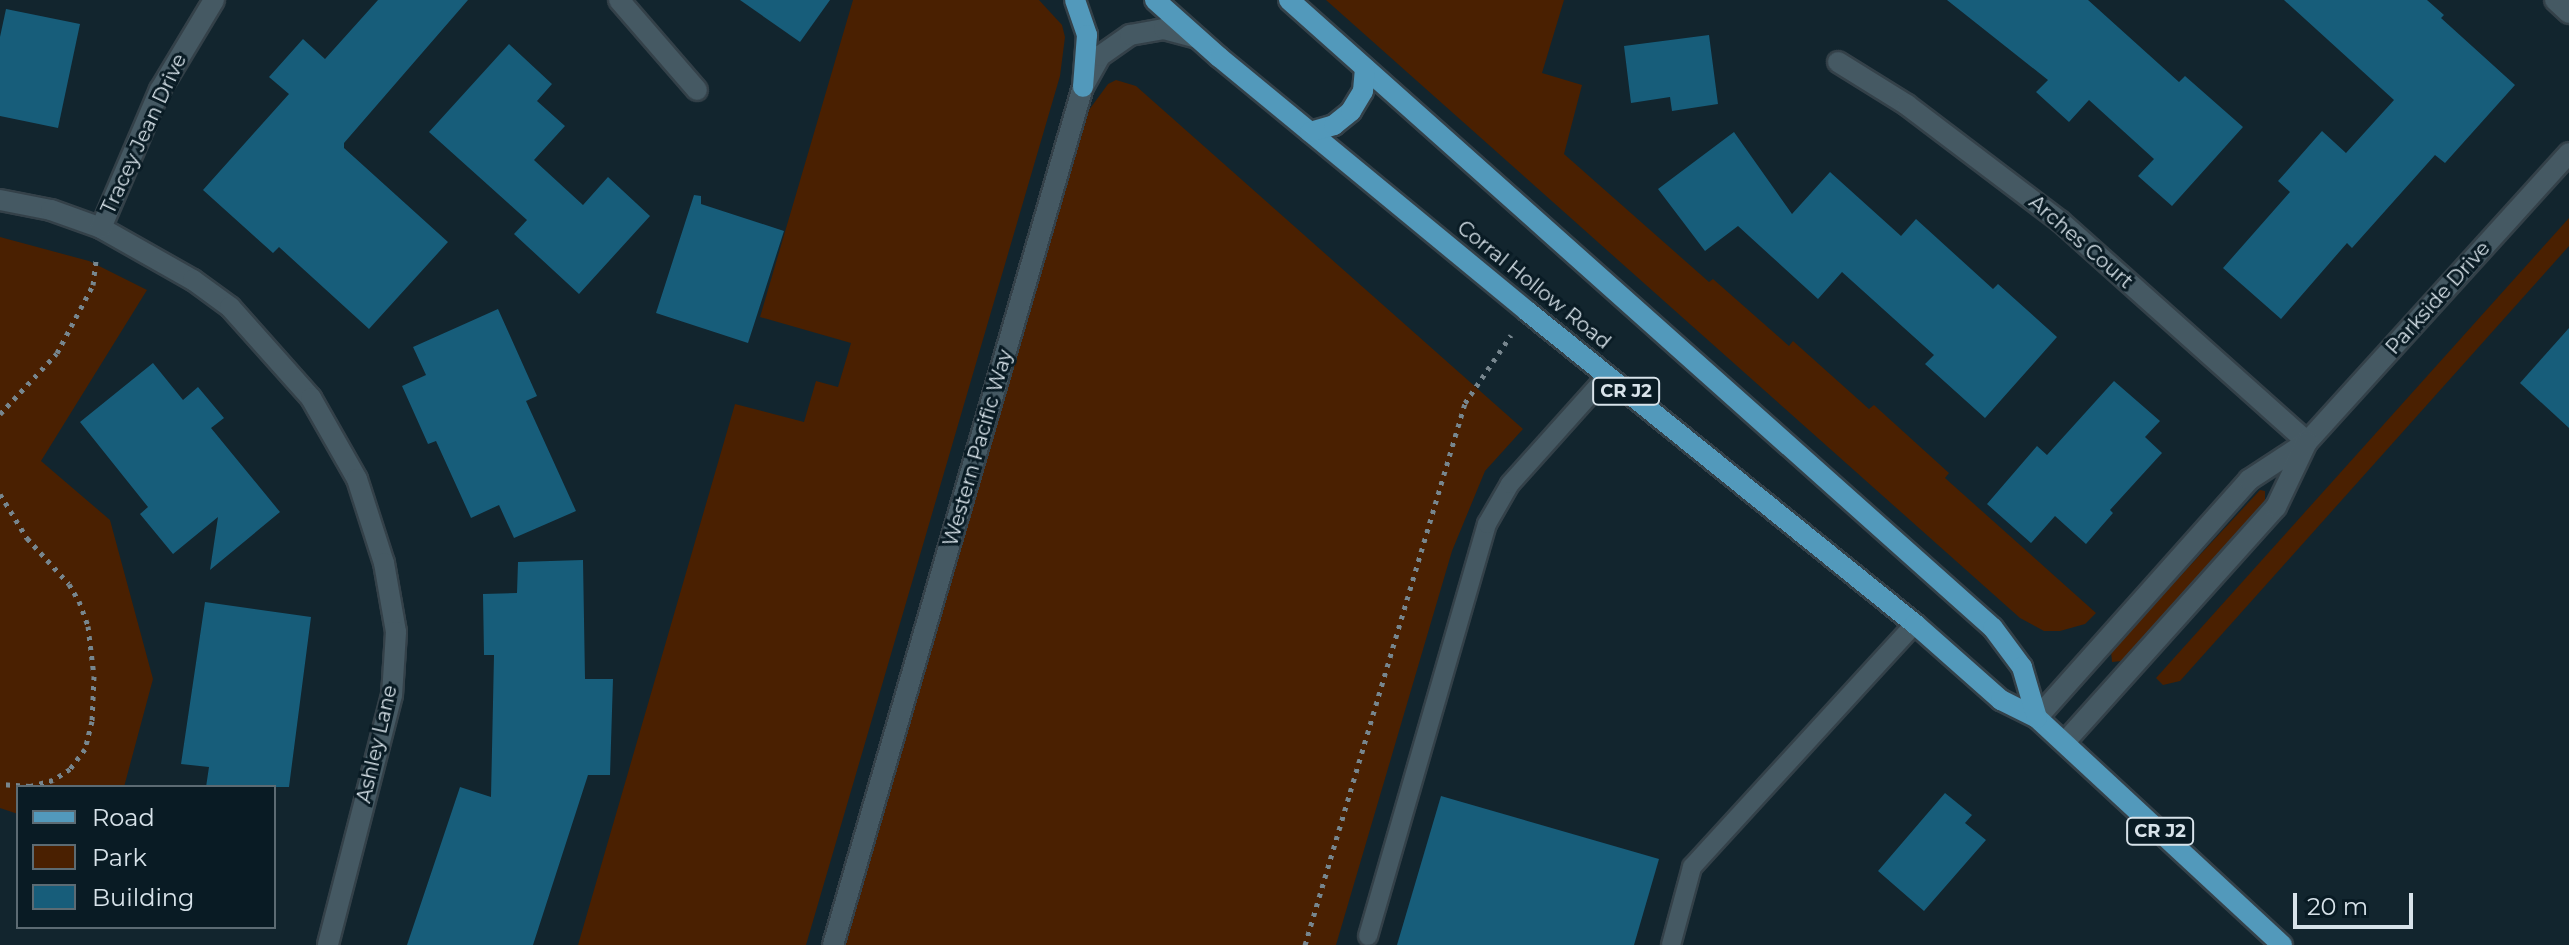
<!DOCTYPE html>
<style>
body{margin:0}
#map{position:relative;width:2569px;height:945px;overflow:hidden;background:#12252e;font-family:Montserrat,sans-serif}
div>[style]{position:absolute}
.green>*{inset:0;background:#4a2001}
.building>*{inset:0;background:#175d7a}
.path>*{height:5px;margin-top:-2.5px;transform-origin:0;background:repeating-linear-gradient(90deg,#77868e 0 4px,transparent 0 10px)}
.roads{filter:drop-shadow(2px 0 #344149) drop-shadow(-2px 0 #344149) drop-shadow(0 2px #344149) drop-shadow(0 -2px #344149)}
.service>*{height:18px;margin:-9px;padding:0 9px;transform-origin:9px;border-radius:9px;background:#455963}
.minor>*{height:20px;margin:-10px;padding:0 10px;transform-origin:10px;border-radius:10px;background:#455963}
.tertiary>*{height:20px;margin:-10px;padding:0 10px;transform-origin:10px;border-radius:10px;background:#455963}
.primary>*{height:20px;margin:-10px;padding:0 10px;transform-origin:10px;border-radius:10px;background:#5299bb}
span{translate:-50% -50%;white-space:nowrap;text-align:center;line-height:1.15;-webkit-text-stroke:6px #091b24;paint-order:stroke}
.shield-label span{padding:2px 6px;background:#091b24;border:2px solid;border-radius:6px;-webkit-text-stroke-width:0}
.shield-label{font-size:18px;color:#d8e3ea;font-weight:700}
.street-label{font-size:20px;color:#d8e3ea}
.legend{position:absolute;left:16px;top:785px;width:260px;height:144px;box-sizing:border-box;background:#091b24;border:2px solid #5c6b73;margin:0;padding:10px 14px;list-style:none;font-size:24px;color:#d8e3ea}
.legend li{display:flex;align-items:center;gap:16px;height:40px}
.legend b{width:40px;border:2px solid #5c6b73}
.scale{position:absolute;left:2293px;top:893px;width:120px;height:36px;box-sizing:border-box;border:4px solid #d8e3ea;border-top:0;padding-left:10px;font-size:24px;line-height:28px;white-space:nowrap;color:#d8e3ea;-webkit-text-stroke:6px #091b24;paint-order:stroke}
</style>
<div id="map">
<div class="green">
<i style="clip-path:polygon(853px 0,1039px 0,1062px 25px,1065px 37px,1060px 76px,806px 945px,578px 945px,735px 404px,804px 422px,816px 381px,838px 387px,851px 343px,760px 317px)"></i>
<i style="clip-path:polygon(1326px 0,1564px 0,1542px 73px,1582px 85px,1564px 154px,1709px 282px,1713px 279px,1789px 346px,1793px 341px,1869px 409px,1874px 405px,1949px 473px,1945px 478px,2096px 613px,2085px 624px,2060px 631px,2044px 631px,2020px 618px)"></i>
<i style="clip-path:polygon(1116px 80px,1136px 86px,1523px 429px,1485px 471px,1452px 551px,1336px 945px,843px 945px,1089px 110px,1108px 84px)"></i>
<i style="clip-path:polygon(2569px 218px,2569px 246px,2180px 681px,2163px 685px,2156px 678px)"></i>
<i style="clip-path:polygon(0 237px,89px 261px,147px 290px,41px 461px,110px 520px,153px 679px,124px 787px,18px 787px,18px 814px,0 808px)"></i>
<i style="clip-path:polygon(2260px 490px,2265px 491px,2265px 501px,2122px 661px,2112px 662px,2111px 651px)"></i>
</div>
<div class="building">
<i style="clip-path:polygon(378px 0,468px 0,344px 143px,344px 148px,448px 242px,369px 329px,279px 247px,273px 253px,203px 190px,289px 94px,269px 77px,303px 39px,325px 59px)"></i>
<i style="clip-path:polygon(740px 0,830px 0,800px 42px)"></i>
<i style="clip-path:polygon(1947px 0,2088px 0,2179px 82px,2185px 76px,2243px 127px,2172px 206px,2138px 176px,2154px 159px,2089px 100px,2069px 122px,2036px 92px,2048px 80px)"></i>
<i style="clip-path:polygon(2284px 0,2427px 0,2444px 15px,2441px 18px,2515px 85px,2445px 163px,2435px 155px,2352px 248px,2347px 243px,2281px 319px,2223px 268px,2290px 192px,2278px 181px,2322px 131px,2346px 153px,2394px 100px)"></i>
<i style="clip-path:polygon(6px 9px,80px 24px,58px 128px,0 116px,0 37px)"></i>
<i style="clip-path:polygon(1709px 35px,1718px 104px,1672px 111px,1670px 97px,1631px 103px,1624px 46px)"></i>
<i style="clip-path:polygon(509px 44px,552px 84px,537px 101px,565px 126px,534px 160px,583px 205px,608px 177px,650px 216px,579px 294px,514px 234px,527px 220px,429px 132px)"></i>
<i style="clip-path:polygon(1734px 132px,1792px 214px,1830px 172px,1901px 236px,1916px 219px,1993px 289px,1998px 284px,2057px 337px,1985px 418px,1925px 364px,1934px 355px,1842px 272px,1818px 299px,1738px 226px,1705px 251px,1658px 189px)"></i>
<i style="clip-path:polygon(694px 195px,701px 196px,701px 204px,784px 231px,748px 343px,656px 313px)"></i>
<i style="clip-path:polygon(498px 309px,537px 396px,526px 401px,576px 511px,514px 538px,499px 505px,471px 518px,436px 441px,428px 444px,402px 386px,426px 375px,413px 347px)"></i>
<i style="clip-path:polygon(2569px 328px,2569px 428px,2520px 383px)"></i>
<i style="clip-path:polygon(153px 363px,183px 400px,198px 387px,224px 418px,211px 428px,280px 512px,210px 570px,218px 517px,173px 554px,140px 514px,148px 507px,80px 422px)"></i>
<i style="clip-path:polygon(2114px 381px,2160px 421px,2145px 437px,2162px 453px,2110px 510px,2113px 513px,2086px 544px,2055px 516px,2031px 543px,1987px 504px,2037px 446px,2047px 455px)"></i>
<i style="clip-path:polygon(583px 560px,585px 679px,613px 679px,610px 775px,588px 775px,533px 945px,407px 945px,460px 787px,491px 797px,494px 655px,484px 655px,483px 594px,517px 593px,518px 562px)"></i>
<i style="clip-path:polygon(205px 602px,311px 617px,289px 787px,206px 787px,209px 767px,181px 764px)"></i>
<i style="clip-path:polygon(1945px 793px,1972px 815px,1965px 823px,1986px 840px,1924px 911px,1878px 871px)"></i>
<i style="clip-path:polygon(1441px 796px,1659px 859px,1634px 945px,1397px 945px)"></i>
</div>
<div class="path">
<i style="left:0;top:414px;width:83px;rotate:-46.9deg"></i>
<i style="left:57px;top:353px;width:77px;rotate:-62.1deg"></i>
<i style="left:93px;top:285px;width:26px;rotate:-83deg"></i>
<i style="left:0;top:494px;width:52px;rotate:58.5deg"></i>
<i style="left:27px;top:538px;width:62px;rotate:47.6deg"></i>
<i style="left:69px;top:584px;width:20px;rotate:60deg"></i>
<i style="left:79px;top:601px;width:27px;rotate:70deg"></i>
<i style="left:88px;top:626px;width:50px;rotate:83.2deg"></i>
<i style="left:94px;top:676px;width:45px;rotate:92.5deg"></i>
<i style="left:92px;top:721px;width:29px;rotate:104deg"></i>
<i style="left:85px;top:749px;width:25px;rotate:127deg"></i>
<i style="left:70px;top:769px;width:20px;rotate:147deg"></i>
<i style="left:53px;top:780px;width:24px;rotate:165deg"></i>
<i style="left:30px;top:786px;width:30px;rotate:-176deg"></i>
<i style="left:1305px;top:945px;width:565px;rotate:-73.55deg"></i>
<i style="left:1465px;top:403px;width:82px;rotate:-55.9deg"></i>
</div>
<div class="roads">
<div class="service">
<i style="left:1368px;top:936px;width:429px;rotate:-73.9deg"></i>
<i style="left:1487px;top:524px;width:46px;rotate:-60.1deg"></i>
<i style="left:1510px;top:484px;width:145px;rotate:-48.1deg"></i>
<i style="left:1671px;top:945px;width:81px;rotate:-74.9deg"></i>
<i style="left:1692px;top:867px;width:330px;rotate:-47.5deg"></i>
</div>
<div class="minor">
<i style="left:619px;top:0;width:119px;rotate:49.1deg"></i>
<i style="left:2555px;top:0;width:19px;rotate:43deg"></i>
<i style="left:1838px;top:62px;width:81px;rotate:31.9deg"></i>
<i style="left:1907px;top:105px;width:192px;rotate:37.2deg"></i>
<i style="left:2060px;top:221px;width:331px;rotate:41.8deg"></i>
<i style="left:0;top:200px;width:52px;rotate:11.1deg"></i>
<i style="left:51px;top:210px;width:53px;rotate:19.8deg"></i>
<i style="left:101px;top:228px;width:106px;rotate:29.5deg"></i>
<i style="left:193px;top:280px;width:46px;rotate:36.1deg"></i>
<i style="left:230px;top:307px;width:122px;rotate:48.3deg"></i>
<i style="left:311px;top:398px;width:93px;rotate:60.4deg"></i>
<i style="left:357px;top:479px;width:88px;rotate:72.2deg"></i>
<i style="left:384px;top:563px;width:70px;rotate:80.1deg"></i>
<i style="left:396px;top:632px;width:63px;rotate:93.6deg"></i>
<i style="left:392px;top:695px;width:258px;rotate:104.4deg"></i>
<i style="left:101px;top:228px;width:150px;rotate:-66.9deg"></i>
<i style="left:160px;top:90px;width:105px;rotate:-59deg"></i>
<i style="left:2037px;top:718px;width:319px;rotate:-48.3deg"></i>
<i style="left:2249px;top:480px;width:69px;rotate:-33.2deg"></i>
<i style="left:2307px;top:442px;width:390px;rotate:-47.8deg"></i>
<i style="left:2065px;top:742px;width:316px;rotate:-48.1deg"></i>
<i style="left:2276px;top:507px;width:72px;rotate:-64.5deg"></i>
</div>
<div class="tertiary">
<i style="left:833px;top:945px;width:894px;rotate:-73.76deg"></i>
<i style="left:1083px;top:87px;width:35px;rotate:-61deg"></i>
<i style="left:1100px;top:56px;width:37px;rotate:-35deg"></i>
<i style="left:1130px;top:35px;width:35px;rotate:-10deg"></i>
<i style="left:1164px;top:29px;width:35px;rotate:15deg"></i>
</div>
<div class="primary">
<i style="left:1075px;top:0;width:37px;rotate:71deg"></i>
<i style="left:1087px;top:35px;width:52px;rotate:94.4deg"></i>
<i style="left:1155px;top:0;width:86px;rotate:41.7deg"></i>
<i style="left:1219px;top:57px;width:399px;rotate:39.5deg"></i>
<i style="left:1527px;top:311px;width:499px;rotate:38.9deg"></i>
<i style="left:1915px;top:624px;width:115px;rotate:41.5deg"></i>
<i style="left:2001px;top:700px;width:40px;rotate:26.6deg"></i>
<i style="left:2037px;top:718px;width:334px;rotate:42.8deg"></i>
<i style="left:1289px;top:0;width:943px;rotate:41.73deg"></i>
<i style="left:1993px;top:628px;width:49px;rotate:53.4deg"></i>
<i style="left:2022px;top:667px;width:53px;rotate:73.6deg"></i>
<i style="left:1310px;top:132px;width:25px;rotate:-16deg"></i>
<i style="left:1334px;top:125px;width:22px;rotate:-39deg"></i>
<i style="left:1351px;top:111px;width:23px;rotate:-59deg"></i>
<i style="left:1363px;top:91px;width:23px;rotate:-85deg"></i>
</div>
</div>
<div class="shield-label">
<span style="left:1626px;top:391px">CR J2</span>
<span style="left:2160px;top:831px">CR J2</span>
</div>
<div class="street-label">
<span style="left:144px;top:134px;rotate:-65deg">Tracey Jean Drive</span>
<span style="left:2081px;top:242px;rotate:41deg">Arches Court</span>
<span style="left:1534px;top:285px;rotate:39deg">Corral Hollow Road</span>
<span style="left:2438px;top:298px;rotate:-48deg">Parkside Drive</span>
<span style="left:978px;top:448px;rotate:-74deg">Western Pacific Way</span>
<span style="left:377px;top:744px;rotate:-77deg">Ashley Lane</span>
</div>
<ul class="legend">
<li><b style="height:10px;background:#5299bb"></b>Road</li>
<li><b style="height:22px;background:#4a2001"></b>Park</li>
<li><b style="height:22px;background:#175d7a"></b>Building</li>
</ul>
<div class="scale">20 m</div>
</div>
